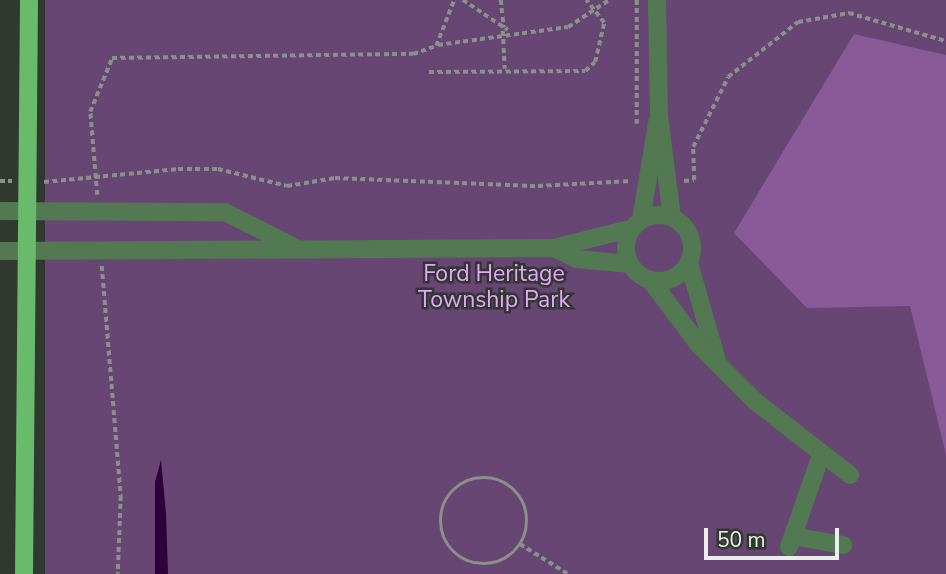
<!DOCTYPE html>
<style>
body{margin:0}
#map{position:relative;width:946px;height:574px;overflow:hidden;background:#303830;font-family:"Nunito Sans",sans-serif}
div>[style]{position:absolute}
.green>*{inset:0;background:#674673;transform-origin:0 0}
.forest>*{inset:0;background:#885a98}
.water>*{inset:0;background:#2e013b}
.path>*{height:3.5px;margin-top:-1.75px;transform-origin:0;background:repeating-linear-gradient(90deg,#8a908a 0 5px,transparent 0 8.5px)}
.path>.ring{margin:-1.75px;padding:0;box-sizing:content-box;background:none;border:3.5px solid #8a908a;border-radius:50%}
.minor>*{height:18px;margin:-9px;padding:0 9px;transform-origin:9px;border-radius:9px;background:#527952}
.minor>.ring{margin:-9px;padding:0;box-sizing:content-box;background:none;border:18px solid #527952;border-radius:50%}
.major>*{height:18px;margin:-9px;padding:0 9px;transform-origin:9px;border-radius:9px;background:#67bb6a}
span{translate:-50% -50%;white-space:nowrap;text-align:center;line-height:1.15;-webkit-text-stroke:5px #303830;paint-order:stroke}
.park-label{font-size:23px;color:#e6a5fc}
.scale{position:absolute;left:704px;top:528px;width:135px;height:32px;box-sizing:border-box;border:4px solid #e9eee9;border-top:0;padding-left:9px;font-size:21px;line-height:24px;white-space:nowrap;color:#e9eee9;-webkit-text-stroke:5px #303830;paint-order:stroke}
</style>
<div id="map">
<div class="green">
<i style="left:45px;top:0;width:901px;height:574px"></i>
</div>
<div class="forest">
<i style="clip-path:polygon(854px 34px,946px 55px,946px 455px,910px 306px,807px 308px,734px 233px)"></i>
</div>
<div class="water">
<i style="clip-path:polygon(161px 460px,166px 513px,168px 574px,155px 574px,155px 482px)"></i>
</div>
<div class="path">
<i style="left:463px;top:0;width:54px;rotate:33.7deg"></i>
<i style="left:501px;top:0;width:28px;rotate:84deg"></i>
<i style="left:637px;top:0;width:124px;rotate:90deg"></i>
<i style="left:503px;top:31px;width:38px;rotate:87deg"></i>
<i style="left:438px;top:45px;width:131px;rotate:-7.9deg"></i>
<i style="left:568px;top:27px;width:49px;rotate:-33.4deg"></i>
<i style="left:429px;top:72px;width:156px;rotate:-0.4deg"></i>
<i style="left:585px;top:71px;width:13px;rotate:-42deg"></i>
<i style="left:595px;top:62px;width:40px;rotate:-77deg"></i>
<i style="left:604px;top:23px;width:29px;rotate:-128deg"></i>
<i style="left:0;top:181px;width:12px"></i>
<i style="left:684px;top:181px;width:10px;rotate:-6deg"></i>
<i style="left:694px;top:180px;width:33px;rotate:-92deg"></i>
<i style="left:693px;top:147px;width:78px;rotate:-63.4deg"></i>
<i style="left:728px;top:77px;width:89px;rotate:-38.2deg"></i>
<i style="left:798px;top:22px;width:52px;rotate:-10deg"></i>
<i style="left:849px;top:13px;width:101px;rotate:16.1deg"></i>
<i style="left:44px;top:182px;width:135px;rotate:-5.5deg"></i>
<i style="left:178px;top:169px;width:40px"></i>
<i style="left:218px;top:169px;width:71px;rotate:13.8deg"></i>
<i style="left:287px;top:186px;width:49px;rotate:-9.5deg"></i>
<i style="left:335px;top:178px;width:203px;rotate:2.3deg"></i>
<i style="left:538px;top:186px;width:93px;rotate:-3.1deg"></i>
<i style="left:97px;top:195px;width:83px;rotate:-94.8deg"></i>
<i style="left:90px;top:112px;width:58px;rotate:-67.8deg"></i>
<i style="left:112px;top:58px;width:301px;rotate:-0.8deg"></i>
<i style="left:413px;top:54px;width:24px;rotate:-19deg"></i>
<i style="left:436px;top:46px;width:49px;rotate:-68.6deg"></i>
<i style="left:102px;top:266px;width:231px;rotate:85.3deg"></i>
<i style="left:121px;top:496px;width:78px;rotate:92.2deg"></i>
<i class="ring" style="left:441px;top:478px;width:82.5px;height:82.5px"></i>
<i style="left:520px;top:544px;width:57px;rotate:32deg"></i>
</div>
<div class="minor">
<i style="left:657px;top:0;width:116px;rotate:89deg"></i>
<i style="left:659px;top:116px;width:102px;rotate:82.7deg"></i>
<i style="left:0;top:211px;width:225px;rotate:0.3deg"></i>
<i style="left:225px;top:212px;width:80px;rotate:26.9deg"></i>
<i class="ring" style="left:626px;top:215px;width:48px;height:48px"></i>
<i style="left:641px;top:220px;width:98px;rotate:-80.6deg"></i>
<i style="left:554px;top:248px;width:81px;rotate:-14.2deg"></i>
<i style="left:0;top:251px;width:554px;rotate:-0.31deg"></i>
<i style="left:554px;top:248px;width:25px;rotate:26deg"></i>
<i style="left:577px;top:259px;width:53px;rotate:5.4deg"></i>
<i style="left:689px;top:263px;width:98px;rotate:74deg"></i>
<i style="left:651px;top:281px;width:80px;rotate:53.1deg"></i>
<i style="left:699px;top:345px;width:81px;rotate:45deg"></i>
<i style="left:756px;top:402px;width:119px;rotate:37.8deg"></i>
<i style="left:793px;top:536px;width:51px;rotate:10.2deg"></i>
<i style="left:789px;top:547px;width:97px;rotate:-70.8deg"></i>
</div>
<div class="major">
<i style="left:24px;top:574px;width:574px;rotate:-89.5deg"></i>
</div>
<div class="park-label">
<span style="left:494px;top:287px">Ford Heritage<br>Township Park</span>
</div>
<div class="scale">50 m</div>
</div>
